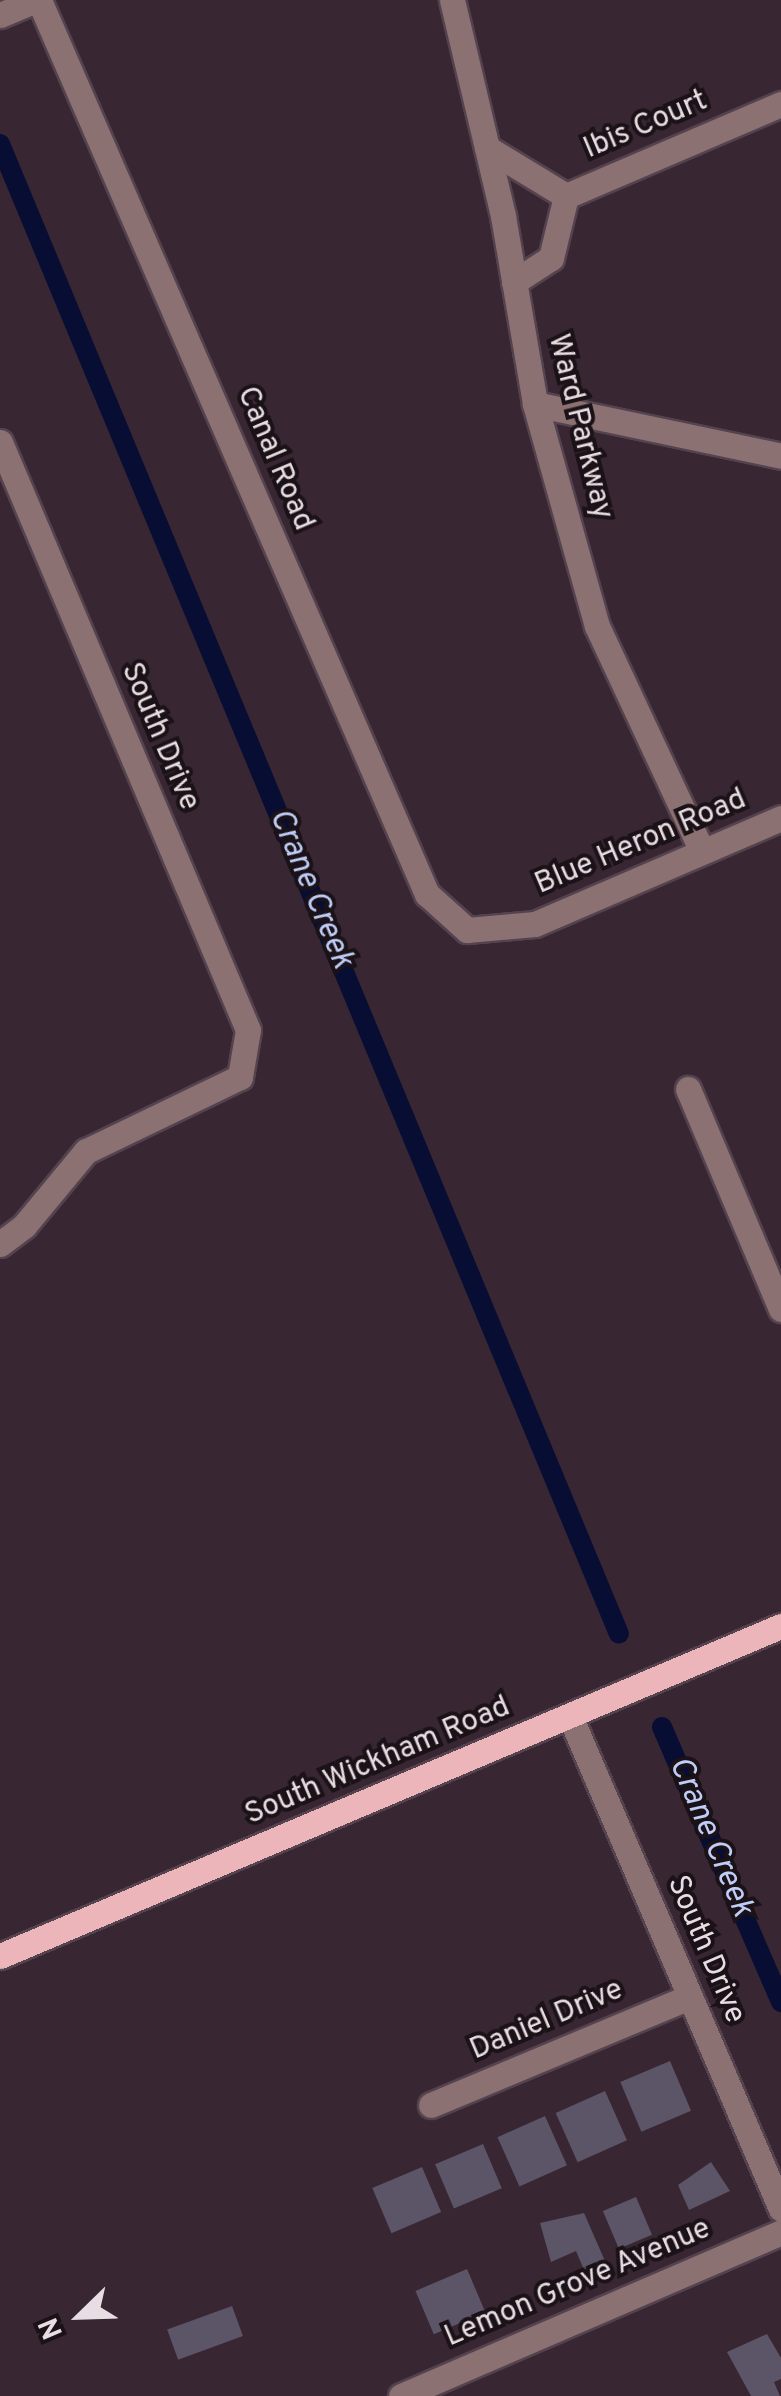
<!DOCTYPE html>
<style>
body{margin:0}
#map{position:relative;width:781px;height:2396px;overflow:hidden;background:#382632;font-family:Overpass,sans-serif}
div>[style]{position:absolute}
.canal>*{height:20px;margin:-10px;padding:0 10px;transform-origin:10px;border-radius:10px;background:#080d33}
.building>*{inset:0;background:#5c5467;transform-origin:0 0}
.roads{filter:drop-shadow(2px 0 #54434e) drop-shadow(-2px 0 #54434e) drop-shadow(0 2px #54434e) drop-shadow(0 -2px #54434e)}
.minor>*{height:25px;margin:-12.5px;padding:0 12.5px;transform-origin:12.5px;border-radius:12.5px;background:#8c7173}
.major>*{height:25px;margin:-12.5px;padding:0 12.5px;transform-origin:12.5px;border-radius:12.5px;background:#ecb5b9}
span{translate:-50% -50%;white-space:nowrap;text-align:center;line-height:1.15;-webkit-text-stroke:8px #1a1217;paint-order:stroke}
.street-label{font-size:30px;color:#e9dde4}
.water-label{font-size:32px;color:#c0cdf8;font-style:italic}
.north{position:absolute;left:30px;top:2266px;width:100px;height:100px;-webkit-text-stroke:8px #1a1217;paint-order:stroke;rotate:247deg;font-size:28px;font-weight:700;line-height:40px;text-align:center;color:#e9dde4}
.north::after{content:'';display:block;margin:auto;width:35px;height:45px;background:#e9dde4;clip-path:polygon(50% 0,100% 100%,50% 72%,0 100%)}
</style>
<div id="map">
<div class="canal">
<i style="left:0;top:144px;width:1613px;rotate:67.44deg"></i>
<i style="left:662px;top:1727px;width:300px;rotate:66.6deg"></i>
</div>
<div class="building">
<i style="left:670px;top:2061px;width:54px;height:54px;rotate:67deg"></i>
<i style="left:605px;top:2091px;width:54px;height:54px;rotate:66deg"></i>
<i style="left:545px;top:2116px;width:54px;height:52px;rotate:66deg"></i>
<i style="left:483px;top:2144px;width:48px;height:52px;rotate:67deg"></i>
<i style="clip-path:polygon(711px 2162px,730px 2191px,689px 2210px,678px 2185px)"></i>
<i style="left:422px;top:2167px;width:49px;height:54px;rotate:67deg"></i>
<i style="left:636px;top:2197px;width:41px;height:36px;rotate:67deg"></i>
<i style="clip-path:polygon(584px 2213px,605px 2261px,584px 2270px,576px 2251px,551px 2262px,540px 2223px)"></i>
<i style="left:467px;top:2269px;width:47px;height:56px;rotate:67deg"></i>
<i style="left:232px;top:2306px;width:32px;height:69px;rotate:70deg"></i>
<i style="clip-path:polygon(767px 2334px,781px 2358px,781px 2379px,774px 2382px,780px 2396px,751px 2396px,727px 2352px)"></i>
</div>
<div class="roads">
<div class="minor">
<i style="left:39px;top:0;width:975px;rotate:66.54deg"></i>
<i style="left:427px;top:894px;width:54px;rotate:42deg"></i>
<i style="left:467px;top:930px;width:68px;rotate:-5deg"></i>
<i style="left:535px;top:924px;width:268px;rotate:-23.3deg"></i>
<i style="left:452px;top:0;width:222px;rotate:76.7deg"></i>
<i style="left:503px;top:216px;width:191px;rotate:80.3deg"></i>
<i style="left:535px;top:404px;width:230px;rotate:74.4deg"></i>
<i style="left:597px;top:626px;width:248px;rotate:65deg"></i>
<i style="left:0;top:15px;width:39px;rotate:-23deg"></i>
<i style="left:487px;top:148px;width:92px;rotate:31.3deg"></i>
<i style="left:566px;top:196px;width:234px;rotate:-23.2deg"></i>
<i style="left:514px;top:282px;width:44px;rotate:-33deg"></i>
<i style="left:551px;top:258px;width:64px;rotate:-76.4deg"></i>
<i style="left:535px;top:404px;width:251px;rotate:11.9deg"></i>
<i style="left:0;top:442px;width:638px;rotate:67.13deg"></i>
<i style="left:248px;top:1030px;width:48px;rotate:99.7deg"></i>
<i style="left:240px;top:1077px;width:171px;rotate:154.3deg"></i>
<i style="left:86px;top:1151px;width:97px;rotate:129.6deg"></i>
<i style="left:24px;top:1226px;width:30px;rotate:143deg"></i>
<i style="left:688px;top:1089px;width:239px;rotate:67.1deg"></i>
<i style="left:570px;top:1716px;width:536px;rotate:66.83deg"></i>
<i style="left:431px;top:2105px;width:280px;rotate:-22.7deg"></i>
<i style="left:401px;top:2396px;width:414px;rotate:-23.3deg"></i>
</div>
<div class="major">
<i style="left:0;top:1956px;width:848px;rotate:-22.91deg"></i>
</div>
</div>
<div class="street-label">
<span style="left:646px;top:126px;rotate:-23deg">Ibis Court</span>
<span style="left:579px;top:427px;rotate:76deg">Ward Parkway</span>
<span style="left:274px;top:459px;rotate:67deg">Canal Road</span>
<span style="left:159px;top:737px;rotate:67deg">South Drive</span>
<span style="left:641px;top:843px;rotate:-23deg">Blue Heron Road</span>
<span style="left:378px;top:1762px;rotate:-23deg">South Wickham Road</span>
<span style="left:705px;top:1950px;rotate:67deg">South Drive</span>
<span style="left:547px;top:2021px;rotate:-23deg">Daniel Drive</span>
<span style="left:578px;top:2284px;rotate:-23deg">Lemon Grove Avenue</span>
</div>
<div class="water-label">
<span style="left:310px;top:889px;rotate:67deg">Crane Creek</span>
<span style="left:710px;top:1837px;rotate:67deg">Crane Creek</span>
</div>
<div class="north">N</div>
</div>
